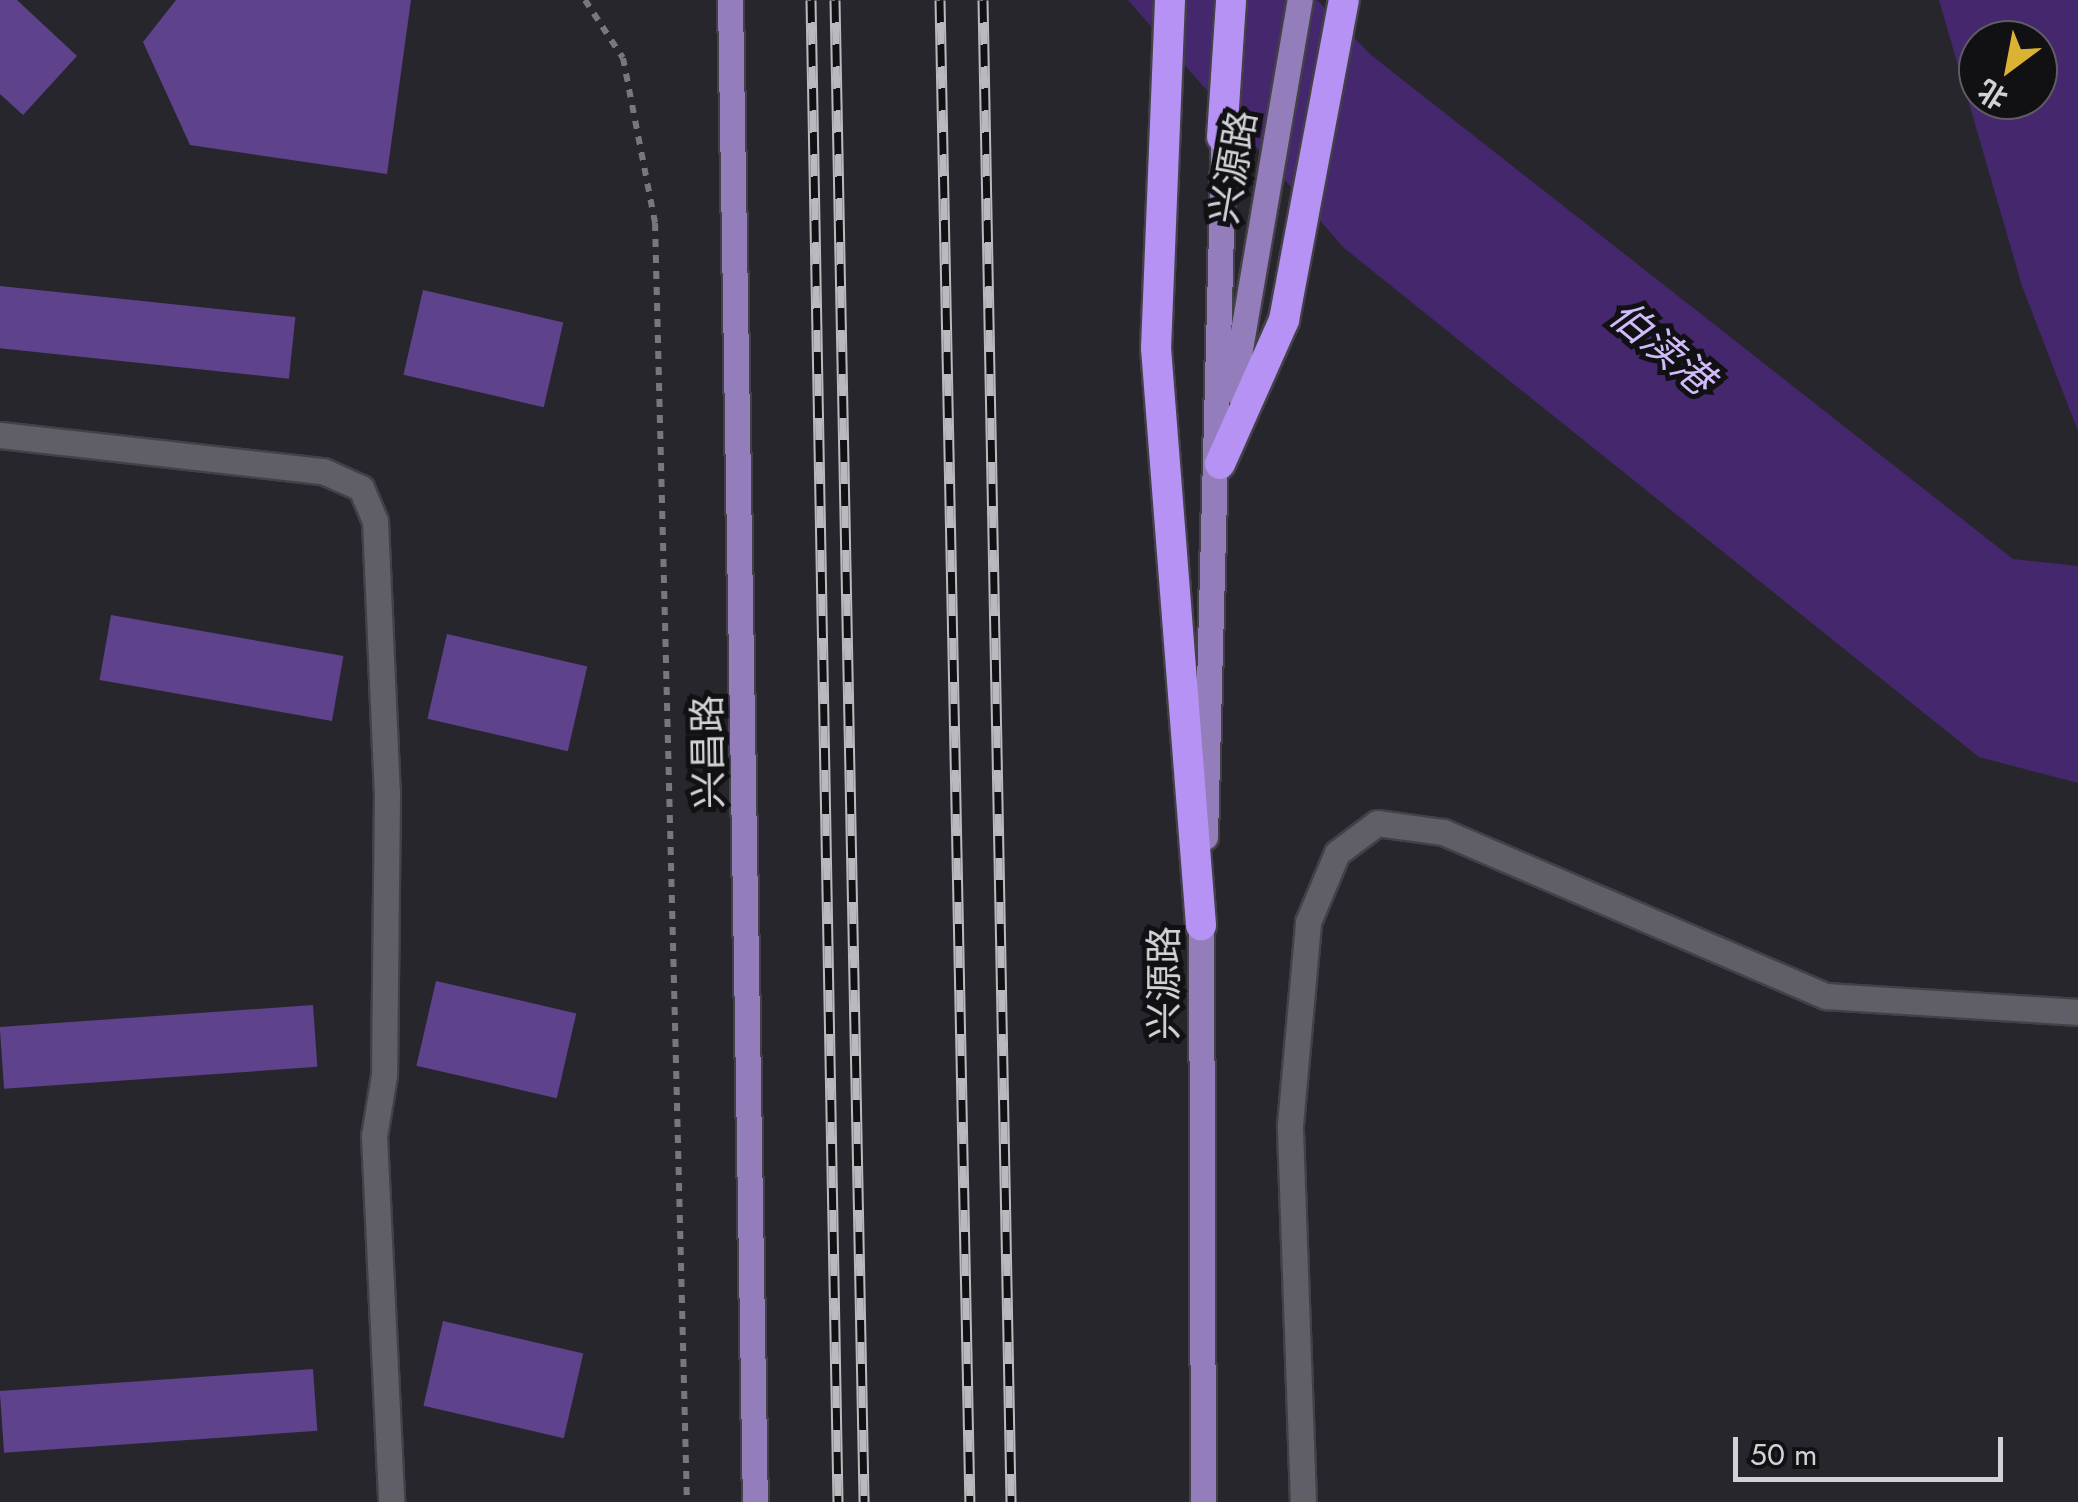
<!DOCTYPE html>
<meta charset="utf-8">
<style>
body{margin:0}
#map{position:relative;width:2078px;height:1502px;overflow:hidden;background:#28262d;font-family:Jost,"Noto Sans SC",sans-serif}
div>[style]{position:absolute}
.water>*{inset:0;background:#44276d}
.building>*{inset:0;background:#5e428b;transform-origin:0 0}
.path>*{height:6px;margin-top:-3px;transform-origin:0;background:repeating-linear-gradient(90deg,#78777c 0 8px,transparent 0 16px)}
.roads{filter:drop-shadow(2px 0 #434147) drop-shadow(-2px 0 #434147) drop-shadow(0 2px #434147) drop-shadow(0 -2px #434147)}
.minor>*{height:25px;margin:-12.5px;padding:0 12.5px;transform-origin:12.5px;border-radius:12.5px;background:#605e66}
.major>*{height:25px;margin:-12.5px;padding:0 12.5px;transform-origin:12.5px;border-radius:12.5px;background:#937dbb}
.highway>*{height:30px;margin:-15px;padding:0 15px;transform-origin:15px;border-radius:15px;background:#b592f4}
.rail>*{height:11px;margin-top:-5.5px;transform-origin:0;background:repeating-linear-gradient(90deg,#111013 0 22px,#bab9bd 0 44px);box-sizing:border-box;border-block:2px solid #bab9bd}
span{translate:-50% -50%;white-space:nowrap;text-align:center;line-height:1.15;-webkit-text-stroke:10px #111013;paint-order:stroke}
.street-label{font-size:38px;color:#d2d1d5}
.water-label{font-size:40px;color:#cfbbfa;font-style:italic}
.north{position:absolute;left:1958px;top:20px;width:100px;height:100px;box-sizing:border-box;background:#111013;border:2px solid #5e5d61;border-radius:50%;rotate:212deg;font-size:28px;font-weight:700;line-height:40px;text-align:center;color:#d2d1d5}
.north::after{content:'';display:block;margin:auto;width:35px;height:45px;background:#dcb233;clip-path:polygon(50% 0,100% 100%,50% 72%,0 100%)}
.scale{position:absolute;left:1733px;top:1437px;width:270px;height:45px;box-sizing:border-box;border:5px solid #d2d1d5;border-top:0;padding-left:12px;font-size:30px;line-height:35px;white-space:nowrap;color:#d2d1d5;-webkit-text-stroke:8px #111013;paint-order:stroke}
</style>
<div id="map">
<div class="water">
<i style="clip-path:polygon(1128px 0,1317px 0,1371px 55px,2013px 559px,2078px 566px,2078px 783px,1979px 757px,1344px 248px)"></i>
<i style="clip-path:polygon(evenodd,1939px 0,2078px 0,2078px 431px,2022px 286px,1939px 0,1978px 40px,2038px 40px,2038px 100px,1978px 100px,1978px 40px)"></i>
</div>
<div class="building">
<i style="clip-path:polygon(0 0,17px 0,77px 56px,23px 115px,0 94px)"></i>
<i style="clip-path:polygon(176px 0,411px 0,387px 174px,190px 145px,143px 42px)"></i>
<i style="left:0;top:286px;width:297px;height:62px;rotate:6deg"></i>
<i style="left:423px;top:290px;width:144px;height:87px;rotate:13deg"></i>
<i style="left:111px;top:615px;width:236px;height:66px;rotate:10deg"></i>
<i style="left:447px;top:634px;width:144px;height:87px;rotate:13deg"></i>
<i style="left:436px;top:981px;width:144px;height:87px;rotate:13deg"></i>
<i style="left:313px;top:1005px;width:62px;height:314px;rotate:86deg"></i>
<i style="left:443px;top:1321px;width:144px;height:87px;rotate:13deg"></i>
<i style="left:313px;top:1369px;width:62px;height:314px;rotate:86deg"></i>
</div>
<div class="path">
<i style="left:585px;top:0;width:69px;rotate:56.8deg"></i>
<i style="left:623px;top:58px;width:168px;rotate:79deg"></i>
<i style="left:655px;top:223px;width:1279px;rotate:88.57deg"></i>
</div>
<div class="roads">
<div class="minor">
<i style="left:0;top:435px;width:325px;rotate:6.4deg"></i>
<i style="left:323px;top:471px;width:42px;rotate:24.1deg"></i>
<i style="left:361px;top:488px;width:36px;rotate:67deg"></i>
<i style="left:375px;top:521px;width:272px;rotate:87.5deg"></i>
<i style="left:387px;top:793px;width:282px;rotate:90.6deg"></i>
<i style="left:384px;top:1075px;width:62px;rotate:99.3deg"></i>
<i style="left:374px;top:1136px;width:366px;rotate:87.3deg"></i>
<i style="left:1303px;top:1502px;width:377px;rotate:-92deg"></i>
<i style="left:1290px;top:1125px;width:204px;rotate:-84.9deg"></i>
<i style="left:1308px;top:922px;width:75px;rotate:-67.2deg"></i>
<i style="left:1337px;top:853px;width:50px;rotate:-36.9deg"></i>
<i style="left:1377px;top:823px;width:67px;rotate:7.8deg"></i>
<i style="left:1443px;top:832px;width:417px;rotate:23.2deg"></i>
<i style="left:1826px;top:996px;width:253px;rotate:3.6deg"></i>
</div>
<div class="major">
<i style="left:730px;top:0;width:1502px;rotate:89.05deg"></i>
<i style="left:1233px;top:390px;width:396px;rotate:-80.3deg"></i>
<i style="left:1205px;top:837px;width:719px;rotate:-88.49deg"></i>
<i style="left:1201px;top:907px;width:595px;rotate:89.81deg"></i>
</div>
<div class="highway">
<i style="left:1170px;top:0;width:348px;rotate:92.3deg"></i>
<i style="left:1156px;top:348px;width:579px;rotate:85.54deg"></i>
<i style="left:1222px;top:137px;width:137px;rotate:-86.2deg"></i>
<i style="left:1220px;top:464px;width:158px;rotate:-66deg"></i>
<i style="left:1284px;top:320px;width:326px;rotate:-79.4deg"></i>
</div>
</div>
<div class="rail">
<i style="left:811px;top:0;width:1502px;rotate:88.97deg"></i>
<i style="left:835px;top:0;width:1502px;rotate:88.89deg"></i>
<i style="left:940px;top:0;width:1502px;rotate:88.86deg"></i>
<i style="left:983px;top:0;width:1502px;rotate:88.93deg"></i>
</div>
<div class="street-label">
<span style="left:1233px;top:167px;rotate:-80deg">兴源路</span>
<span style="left:708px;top:752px;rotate:-91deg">兴昌路</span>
<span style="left:1164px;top:983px;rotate:-90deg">兴源路</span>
</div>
<div class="water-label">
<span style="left:1662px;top:347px;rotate:40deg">伯渎港</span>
</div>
<div class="north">北</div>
<div class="scale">50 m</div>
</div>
